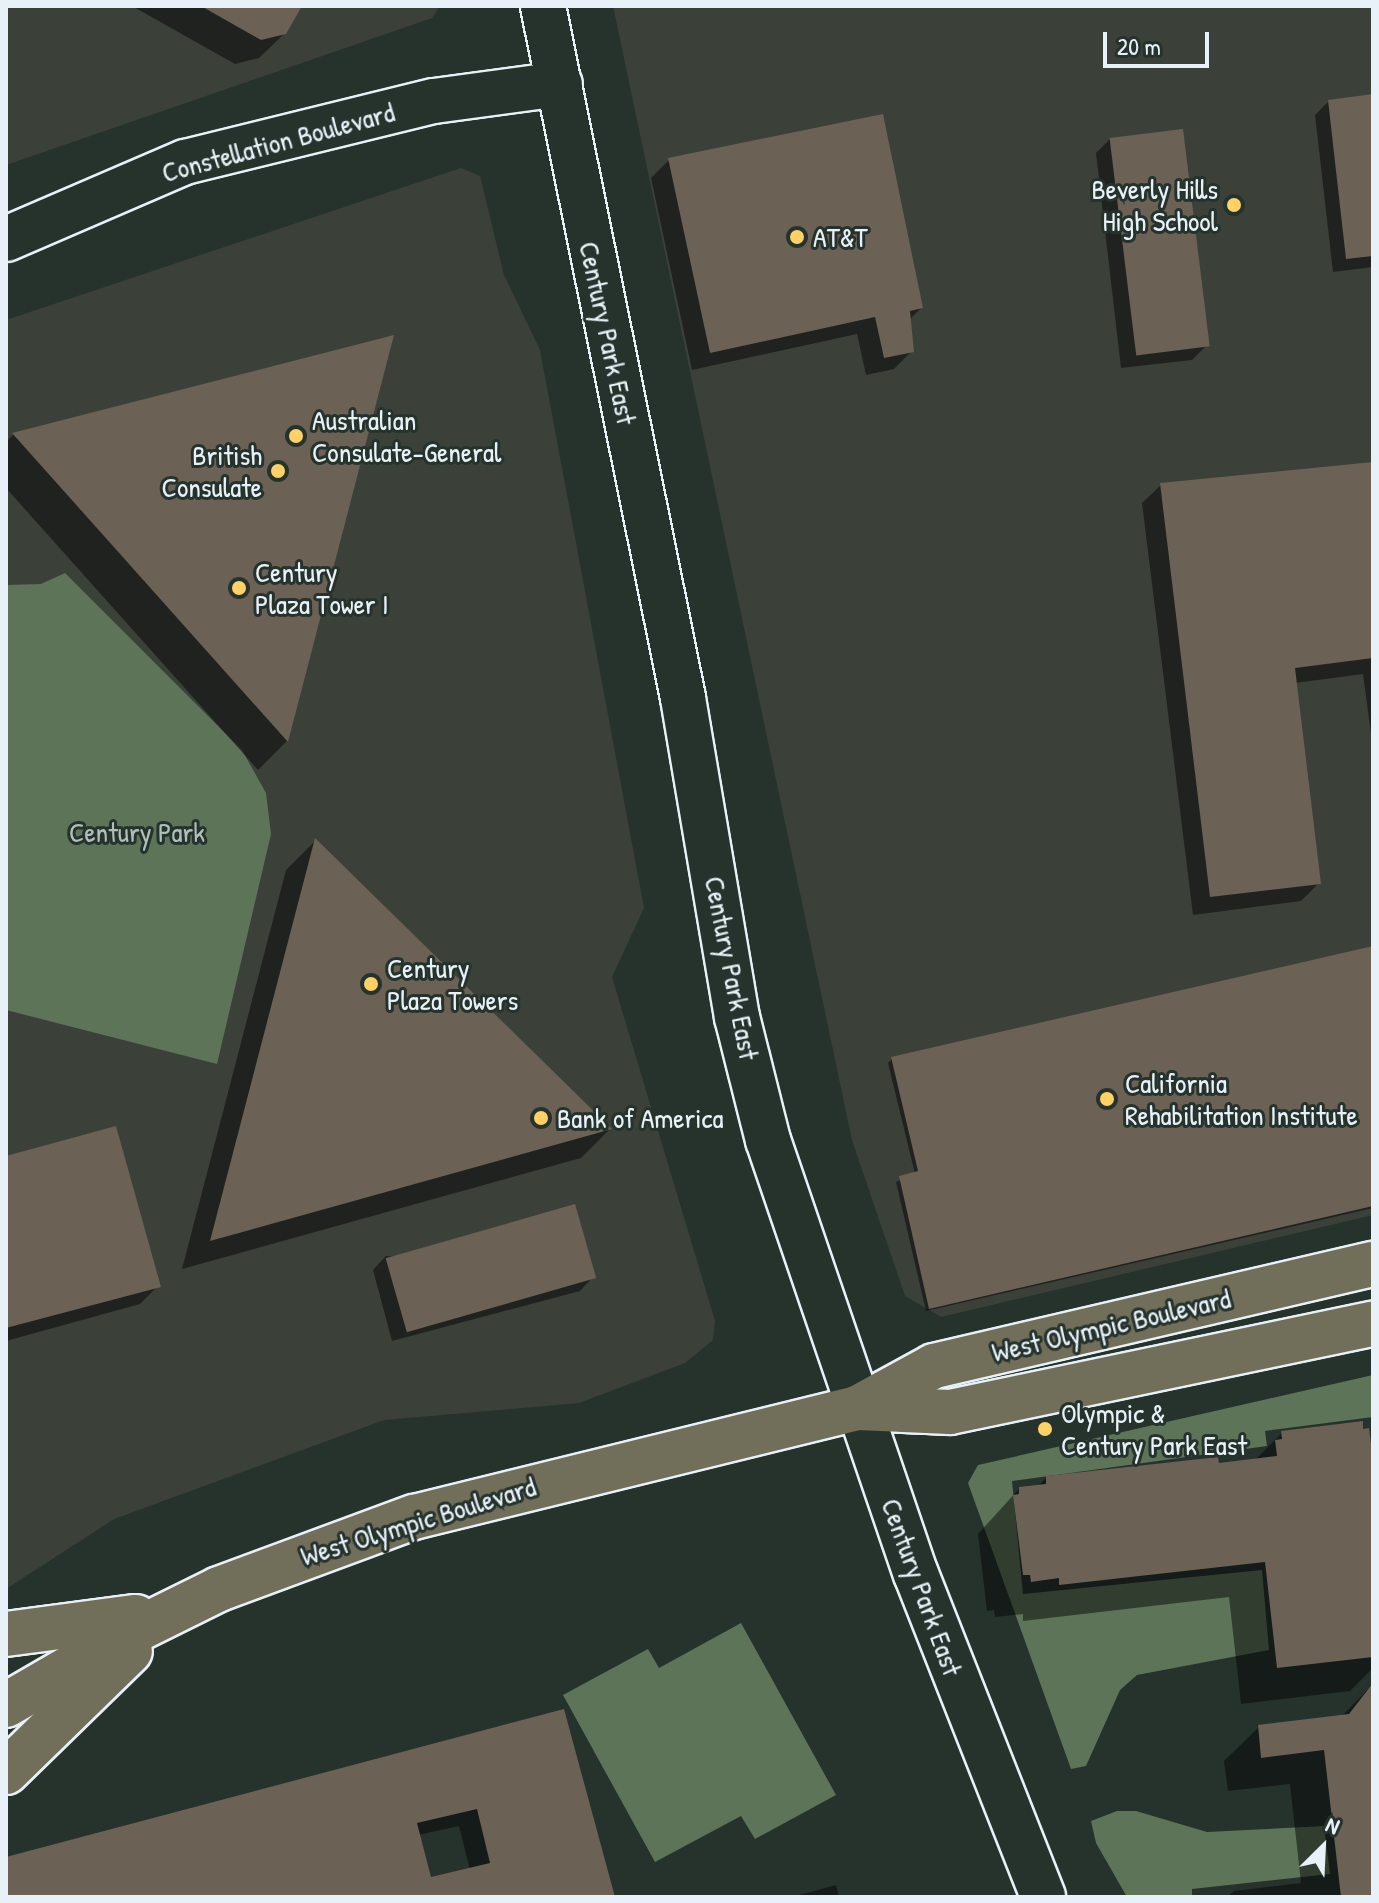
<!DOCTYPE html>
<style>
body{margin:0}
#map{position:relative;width:1379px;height:1903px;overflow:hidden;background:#26332d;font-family:"Patrick Hand",sans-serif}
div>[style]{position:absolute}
.built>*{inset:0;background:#3b4139}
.green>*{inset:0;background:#5d7458}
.shadow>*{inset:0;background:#0007}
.building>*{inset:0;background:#6b6154;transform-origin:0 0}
.roads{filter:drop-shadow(2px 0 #e8f1f8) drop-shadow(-2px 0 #e8f1f8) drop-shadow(0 2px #e8f1f8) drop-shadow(0 -2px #e8f1f8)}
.secondary>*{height:44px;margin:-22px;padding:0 22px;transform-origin:22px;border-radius:22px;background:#26332d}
.primary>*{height:44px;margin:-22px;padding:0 22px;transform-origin:22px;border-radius:22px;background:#716e59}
.dots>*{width:22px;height:22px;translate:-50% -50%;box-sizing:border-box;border:4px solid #26332d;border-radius:50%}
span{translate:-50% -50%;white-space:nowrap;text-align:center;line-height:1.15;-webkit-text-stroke:6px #26332d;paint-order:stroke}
.street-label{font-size:28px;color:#e8f1f8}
.poi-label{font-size:28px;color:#e8f1f8}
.right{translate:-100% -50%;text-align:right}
.left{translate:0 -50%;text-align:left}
.park-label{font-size:28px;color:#b0bfb8}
.frame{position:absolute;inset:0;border:8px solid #e8f1f8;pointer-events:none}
.north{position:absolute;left:1283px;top:1807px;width:80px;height:80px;-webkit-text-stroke:6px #26332d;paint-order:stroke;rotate:24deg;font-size:22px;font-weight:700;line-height:32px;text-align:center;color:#e8f1f8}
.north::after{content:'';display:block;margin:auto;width:28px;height:36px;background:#e8f1f8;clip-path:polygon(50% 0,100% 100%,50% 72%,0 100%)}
.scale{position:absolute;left:1103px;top:32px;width:106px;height:36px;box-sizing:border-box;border:4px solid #e8f1f8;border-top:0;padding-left:10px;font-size:24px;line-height:28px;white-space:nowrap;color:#e8f1f8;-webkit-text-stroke:6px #26332d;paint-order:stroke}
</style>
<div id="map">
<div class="built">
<i style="clip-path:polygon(6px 6px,440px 6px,432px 18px,6px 165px)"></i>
<i style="clip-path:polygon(613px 6px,1373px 6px,1373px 1215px,941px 1317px,905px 1296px,852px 1140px)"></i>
<i style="clip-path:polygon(461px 168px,480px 176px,504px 275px,540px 350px,644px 908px,612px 977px,715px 1321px,713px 1340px,685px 1363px,579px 1403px,384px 1420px,114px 1519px,6px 1589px,6px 320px)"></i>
</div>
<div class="green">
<i style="clip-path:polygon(65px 573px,242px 750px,266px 793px,271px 834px,217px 1064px,6px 1010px,6px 585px,41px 584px)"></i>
<i style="clip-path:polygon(1373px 1375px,1373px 1417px,1265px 1431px,1267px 1446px,1012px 1481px,1023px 1594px,1262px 1570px,1269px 1650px,1137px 1675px,1120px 1690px,1086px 1766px,1071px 1769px,968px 1483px,978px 1465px)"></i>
<i style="clip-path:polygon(741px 1623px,836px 1795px,755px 1839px,741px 1816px,655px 1862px,563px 1695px,648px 1649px,659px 1668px)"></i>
<i style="clip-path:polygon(1117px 1811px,1136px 1811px,1207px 1832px,1324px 1826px,1330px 1874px,1192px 1889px,1192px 1897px,1127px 1897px,1096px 1843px,1091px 1821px)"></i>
</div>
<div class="shadow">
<i style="clip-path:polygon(132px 6px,300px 6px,285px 33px,259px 58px,235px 64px)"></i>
<i style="clip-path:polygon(1373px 96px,1373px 267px,1333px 272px,1315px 115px,1328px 102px)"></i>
<i style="clip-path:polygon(1110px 139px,1206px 346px,1192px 360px,1121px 368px,1096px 153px)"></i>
<i style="clip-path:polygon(669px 160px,921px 308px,909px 320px,912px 351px,894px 369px,866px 375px,857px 334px,692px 370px,651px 178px)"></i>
<i style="clip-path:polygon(391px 338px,287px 741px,258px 770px,6px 488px,6px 442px,13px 435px)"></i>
<i style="clip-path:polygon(1373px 464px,1373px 749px,1363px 674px,1295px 683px,1319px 883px,1301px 901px,1193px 915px,1142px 503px,1161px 485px)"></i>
<i style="clip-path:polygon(315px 841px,610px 1129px,581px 1158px,182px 1269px,286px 870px)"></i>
<i style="clip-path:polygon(1373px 948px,1373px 1208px,926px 1311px,896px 1182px,915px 1174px,888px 1063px,892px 1059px)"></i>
<i style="clip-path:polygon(6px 1158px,158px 1286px,140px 1304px,6px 1341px)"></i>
<i style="clip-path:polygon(386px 1256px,593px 1277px,580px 1291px,392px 1341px,373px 1270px)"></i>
<i style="clip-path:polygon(1282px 1433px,1373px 1459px,1373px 1668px,1350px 1691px,1241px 1704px,1229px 1597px,1023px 1621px,1023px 1614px,995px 1617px,994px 1610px,987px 1611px,978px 1534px,1019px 1489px,1037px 1487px,1046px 1478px,1254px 1461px)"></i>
<i style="clip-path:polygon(1373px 1684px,1373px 1897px,1227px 1897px,1234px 1891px,1301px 1883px,1290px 1784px,1228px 1791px,1224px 1761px,1259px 1727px,1341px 1717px)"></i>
<i style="clip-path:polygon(evenodd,562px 1711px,613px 1897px,6px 1897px,6px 1859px,562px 1711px,459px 1826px,470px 1870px,429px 1880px,418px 1835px,459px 1826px)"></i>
<i style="clip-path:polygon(836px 1885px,839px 1897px,792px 1897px)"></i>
</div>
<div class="building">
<i style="clip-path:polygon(201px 6px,302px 6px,286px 34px,261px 40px)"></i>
<i style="clip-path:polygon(1373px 94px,1373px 256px,1346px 259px,1328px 100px)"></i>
<i style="clip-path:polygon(883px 114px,923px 308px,910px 311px,914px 352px,884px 358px,875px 317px,710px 353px,668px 158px)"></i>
<i style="left:1183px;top:129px;width:219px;height:74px;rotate:83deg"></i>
<i style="clip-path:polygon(394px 335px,288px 742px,12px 433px)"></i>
<i style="clip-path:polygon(1373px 462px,1373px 658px,1295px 668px,1321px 884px,1210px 897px,1160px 483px)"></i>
<i style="clip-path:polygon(315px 838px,612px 1129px,210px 1241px)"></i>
<i style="clip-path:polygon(1373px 946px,1373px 1206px,929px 1309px,899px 1176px,918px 1171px,891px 1057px)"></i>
<i style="clip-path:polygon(116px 1126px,161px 1287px,6px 1328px,6px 1156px)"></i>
<i style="left:575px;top:1204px;width:77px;height:197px;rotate:74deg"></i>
<i style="clip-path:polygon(1363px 1421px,1363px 1429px,1369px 1428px,1373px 1461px,1373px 1657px,1277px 1668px,1265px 1562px,1059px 1585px,1059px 1578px,1031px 1582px,1030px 1575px,1023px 1575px,1013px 1495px,1019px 1494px,1019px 1487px,1046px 1484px,1046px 1476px,1218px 1457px,1219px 1463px,1277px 1456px,1275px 1440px,1282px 1439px,1281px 1431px)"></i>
<i style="clip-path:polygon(1373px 1683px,1373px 1897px,1341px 1897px,1324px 1750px,1261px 1758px,1258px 1725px,1349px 1714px)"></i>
<i style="clip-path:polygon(evenodd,564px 1709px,615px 1897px,6px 1897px,6px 1857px,564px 1709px,477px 1809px,490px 1863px,431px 1877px,417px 1823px,477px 1809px)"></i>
</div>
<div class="roads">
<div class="secondary">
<i style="left:543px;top:6px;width:706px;rotate:78.56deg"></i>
<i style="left:683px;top:698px;width:324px;rotate:80.4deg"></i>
<i style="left:737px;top:1017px;width:127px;rotate:75.9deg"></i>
<i style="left:768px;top:1140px;width:459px;rotate:71.2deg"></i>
<i style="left:916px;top:1574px;width:347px;rotate:68.5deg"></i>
<i style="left:6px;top:239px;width:195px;rotate:-23.3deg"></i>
<i style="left:185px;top:162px;width:256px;rotate:-13.8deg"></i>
<i style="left:434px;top:101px;width:127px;rotate:-7.7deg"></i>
</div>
<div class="primary">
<i style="left:859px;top:1407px;width:85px;rotate:-28.7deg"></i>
<i style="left:934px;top:1366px;width:451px;rotate:-13.1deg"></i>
<i style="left:6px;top:1634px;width:131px;rotate:-7.5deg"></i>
<i style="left:6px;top:1705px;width:143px;rotate:-30.1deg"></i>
<i style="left:130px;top:1633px;width:99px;rotate:-26.3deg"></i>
<i style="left:219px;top:1589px;width:208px;rotate:-20.3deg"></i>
<i style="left:414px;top:1517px;width:456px;rotate:-13.8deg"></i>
<i style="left:857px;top:1408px;width:93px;rotate:2.5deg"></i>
<i style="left:950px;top:1412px;width:432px;rotate:-11.8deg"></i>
<i style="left:6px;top:1772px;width:173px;rotate:-44.3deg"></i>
</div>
</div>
<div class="dots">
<i style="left:1234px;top:205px;background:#ffd166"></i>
<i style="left:797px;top:237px;background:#ffd166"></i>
<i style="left:296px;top:436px;background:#ffd166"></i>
<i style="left:278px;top:471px;background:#ffd166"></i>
<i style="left:239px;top:588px;background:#ffd166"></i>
<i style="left:371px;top:984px;background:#ffd166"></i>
<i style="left:1107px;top:1099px;background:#ffd166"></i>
<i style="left:541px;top:1118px;background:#ffd166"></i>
<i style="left:1045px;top:1429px;background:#ffd166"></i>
</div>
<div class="street-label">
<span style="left:278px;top:142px;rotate:-15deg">Constellation Boulevard</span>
<span style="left:608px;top:333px;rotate:78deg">Century Park East</span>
<span style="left:732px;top:968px;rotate:79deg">Century Park East</span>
<span style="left:1111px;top:1325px;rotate:-13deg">West Olympic Boulevard</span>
<span style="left:418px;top:1521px;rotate:-17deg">West Olympic Boulevard</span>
<span style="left:922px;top:1587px;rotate:70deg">Century Park East</span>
</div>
<div class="poi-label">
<span class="right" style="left:1218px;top:205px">Beverly Hills<br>High School</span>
<span class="left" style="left:813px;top:237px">AT&amp;T</span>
<span class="left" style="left:312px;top:436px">Australian<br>Consulate-General</span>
<span class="right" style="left:262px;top:471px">British<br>Consulate</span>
<span class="left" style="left:255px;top:588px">Century<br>Plaza Tower I</span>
<span class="left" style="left:387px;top:984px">Century<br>Plaza Towers</span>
<span class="left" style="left:1125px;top:1099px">California<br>Rehabilitation Institute</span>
<span class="left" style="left:557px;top:1118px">Bank of America</span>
<span class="left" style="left:1061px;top:1429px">Olympic &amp;<br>Century Park East</span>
</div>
<div class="park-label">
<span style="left:137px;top:832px">Century Park</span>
</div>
<div class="frame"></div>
<div class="north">N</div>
<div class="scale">20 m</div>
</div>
